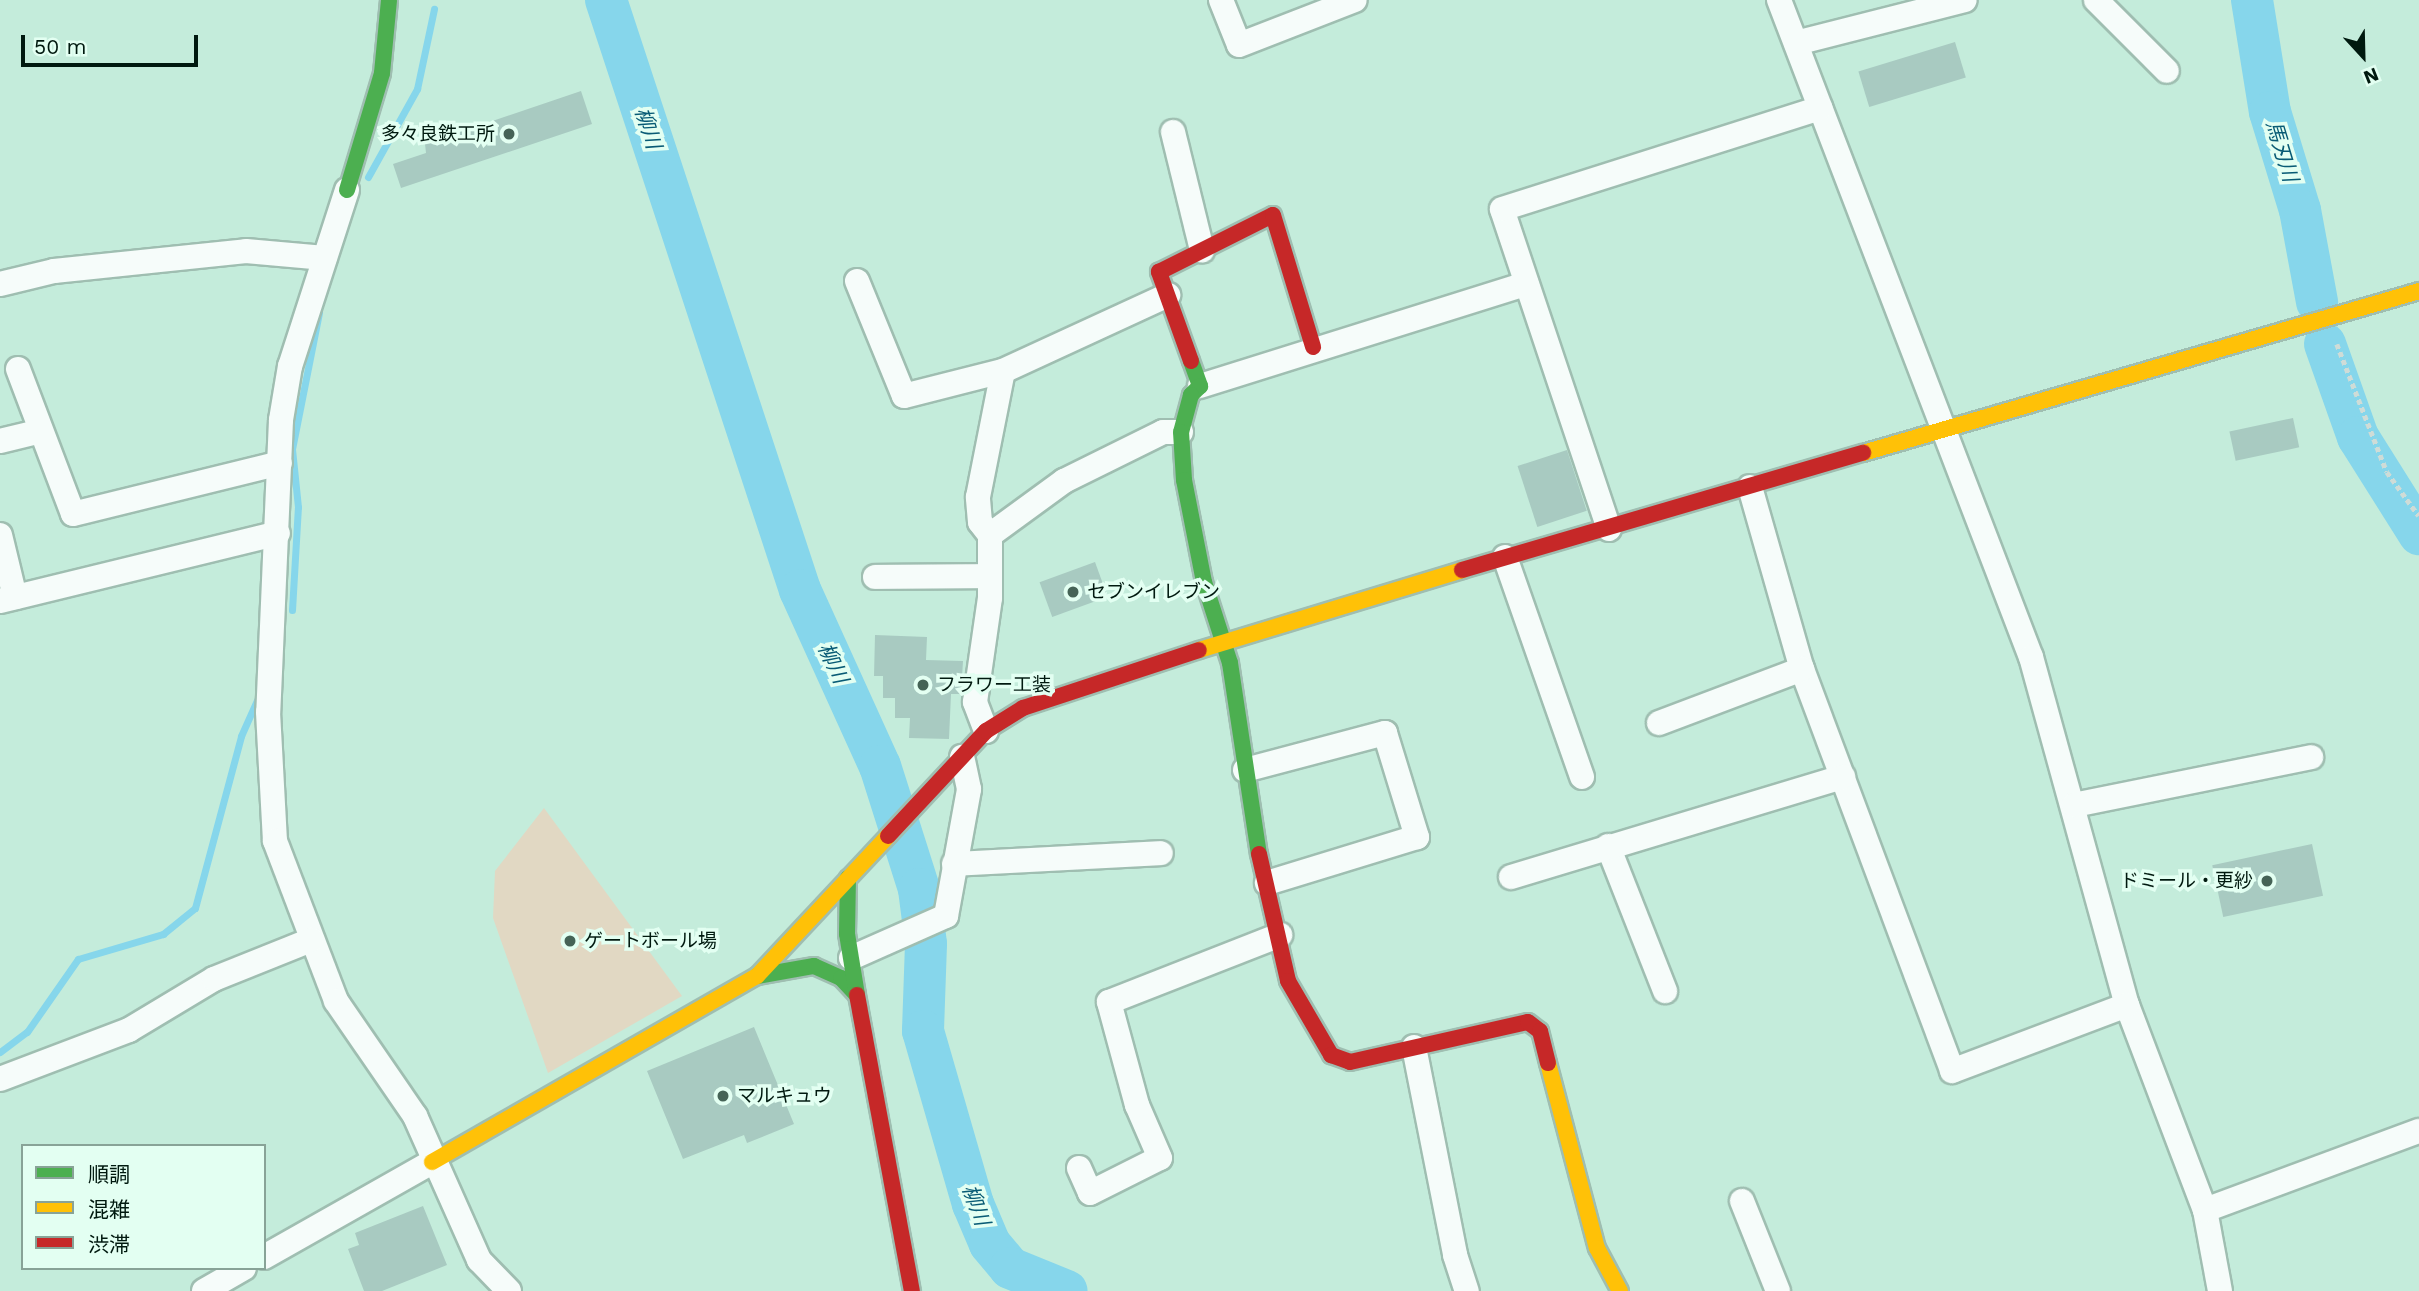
<!DOCTYPE html>
<meta charset="utf-8">
<style>
body{margin:0}
#map{position:relative;width:2419px;height:1291px;overflow:hidden;background:#c4ecdb;font-family:"Work Sans","Noto Sans JP",sans-serif}
div>[style]{position:absolute}
.green>*{inset:0;background:#e1d8c3}
.stream>*{height:7px;margin:-3.5px;padding:0 3.5px;transform-origin:3.5px;border-radius:3.5px;background:#86d6eb}
.river>*{height:42px;margin:-21px;padding:0 21px;transform-origin:21px;border-radius:21px;background:#86d6eb}
.building>*{inset:0;background:#a8cac1;transform-origin:0 0}
.path>*{height:4.5px;margin-top:-2.25px;transform-origin:0;background:repeating-linear-gradient(90deg,#cfdcd7 0 5px,transparent 0 8.5px)}
.roads{filter:drop-shadow(2px 0 #9fbeb1) drop-shadow(-2px 0 #9fbeb1) drop-shadow(0 2px #9fbeb1) drop-shadow(0 -2px #9fbeb1)}
.street>*{height:24px;margin:-12px;padding:0 12px;transform-origin:12px;border-radius:12px;background:#f6fcfa}
.fast>*{height:16px;margin:-8px;padding:0 8px;transform-origin:8px;border-radius:8px;background:#4caf50}
.slow>*{height:16px;margin:-8px;padding:0 8px;transform-origin:8px;border-radius:8px;background:#ffc107}
.jam>*{height:16px;margin:-8px;padding:0 8px;transform-origin:8px;border-radius:8px;background:#c62828}
.dots>*{width:19px;height:19px;translate:-50% -50%;box-sizing:border-box;border:4px solid #e3fff2;border-radius:50%}
span{translate:-50% -50%;white-space:nowrap;text-align:center;line-height:1.15;-webkit-text-stroke:7px #e3fff2;paint-order:stroke}
.poi-label{font-size:19px;color:#00190f}
.right{translate:-100% -50%;text-align:right}
.left{translate:0 -50%;text-align:left}
.water-label{font-size:21px;color:#085b75;font-style:italic}
.legend{position:absolute;left:21px;top:1144px;width:245px;height:126px;box-sizing:border-box;background:#e3fff2;border:2px solid #88a397;margin:0;padding:9px 12px;list-style:none;font-size:21px;color:#00190f}
.legend li{display:flex;align-items:center;gap:14px;height:35px}
.legend b{width:35px;border:2px solid #88a397}
.north{position:absolute;left:2328px;top:21px;width:70px;height:70px;-webkit-text-stroke:5px #e3fff2;paint-order:stroke;rotate:158deg;font-size:19px;font-weight:700;line-height:28px;text-align:center;color:#00190f}
.north::after{content:'';display:block;margin:auto;width:24px;height:32px;background:#00190f;clip-path:polygon(50% 0,100% 100%,50% 72%,0 100%)}
.scale{position:absolute;left:21px;top:35px;width:177px;height:32px;box-sizing:border-box;border:4px solid #00190f;border-top:0;padding-left:9px;font-size:21px;line-height:24px;white-space:nowrap;color:#00190f;-webkit-text-stroke:5px #e3fff2;paint-order:stroke}
</style>
<div id="map">
<div class="green">
<i style="clip-path:polygon(544px 808px,682px 996px,548px 1073px,493px 918px,495px 871px)"></i>
</div>
<div class="stream">
<i style="left:368px;top:177px;width:101px;rotate:-60.9deg"></i>
<i style="left:417px;top:89px;width:82px;rotate:-78deg"></i>
<i style="left:292px;top:610px;width:103px;rotate:-86.7deg"></i>
<i style="left:298px;top:507px;width:58px;rotate:-95.9deg"></i>
<i style="left:292px;top:449px;width:139px;rotate:-78.8deg"></i>
<i style="left:0;top:1052px;width:34px;rotate:-37deg"></i>
<i style="left:27px;top:1032px;width:89px;rotate:-55.1deg"></i>
<i style="left:78px;top:959px;width:89px;rotate:-16.4deg"></i>
<i style="left:163px;top:934px;width:41px;rotate:-39.1deg"></i>
<i style="left:195px;top:908px;width:178px;rotate:-75deg"></i>
<i style="left:241px;top:736px;width:39px;rotate:-66deg"></i>
</div>
<div class="river">
<i style="left:606px;top:0;width:621px;rotate:71.8deg"></i>
<i style="left:800px;top:590px;width:193px;rotate:65.6deg"></i>
<i style="left:880px;top:766px;width:129px;rotate:72.4deg"></i>
<i style="left:919px;top:889px;width:55px;rotate:82.7deg"></i>
<i style="left:926px;top:944px;width:87px;rotate:92deg"></i>
<i style="left:923px;top:1031px;width:180px;rotate:73.9deg"></i>
<i style="left:973px;top:1204px;width:43px;rotate:67deg"></i>
<i style="left:990px;top:1244px;width:31px;rotate:50deg"></i>
<i style="left:1010px;top:1268px;width:61px;rotate:22deg"></i>
<i style="left:2252px;top:0;width:113px;rotate:80.9deg"></i>
<i style="left:2270px;top:112px;width:102px;rotate:73deg"></i>
<i style="left:2300px;top:210px;width:94px;rotate:79.5deg"></i>
<i style="left:2325px;top:344px;width:99px;rotate:70.5deg"></i>
<i style="left:2358px;top:437px;width:115px;rotate:57.8deg"></i>
</div>
<div class="building">
<i style="left:1955px;top:42px;width:37px;height:101px;rotate:73deg"></i>
<i style="clip-path:polygon(581px 91px,592px 124px,401px 188px,393px 164px,426px 153px,425px 144px)"></i>
<i style="left:2293px;top:418px;width:30px;height:65px;rotate:78deg"></i>
<i style="left:1567px;top:450px;width:64px;height:52px;rotate:72deg"></i>
<i style="left:1095px;top:562px;width:37px;height:59px;rotate:70deg"></i>
<i style="clip-path:polygon(875px 635px,927px 637px,926px 660px,963px 661px,961px 694px,951px 694px,949px 739px,909px 738px,910px 718px,895px 718px,895px 698px,883px 698px,883px 676px,874px 676px)"></i>
<i style="left:2312px;top:844px;width:53px;height:102px;rotate:78deg"></i>
<i style="clip-path:polygon(754px 1027px,794px 1124px,747px 1143px,744px 1135px,683px 1159px,647px 1071px)"></i>
<i style="clip-path:polygon(423px 1206px,447px 1265px,382px 1291px,364px 1291px,348px 1249px,359px 1245px,355px 1233px)"></i>
</div>
<div class="path">
<i style="left:2337px;top:344px;width:137px;rotate:68.7deg"></i>
<i style="left:2387px;top:472px;width:54px;rotate:54deg"></i>
</div>
<div class="roads">
<div class="street">
<i style="left:1221px;top:0;width:48px;rotate:68.2deg"></i>
<i style="left:1239px;top:45px;width:124px;rotate:-21.2deg"></i>
<i style="left:1779px;top:0;width:704px;rotate:69.02deg"></i>
<i style="left:2031px;top:657px;width:361px;rotate:74.6deg"></i>
<i style="left:2127px;top:1005px;width:219px;rotate:69.2deg"></i>
<i style="left:2205px;top:1210px;width:82px;rotate:79.5deg"></i>
<i style="left:2096px;top:0;width:100px;rotate:45deg"></i>
<i style="left:1796px;top:43px;width:174px;rotate:-14.3deg"></i>
<i style="left:1173px;top:132px;width:122px;rotate:76.2deg"></i>
<i style="left:347px;top:190px;width:185px;rotate:107.9deg"></i>
<i style="left:290px;top:366px;width:55px;rotate:99.5deg"></i>
<i style="left:281px;top:420px;width:292px;rotate:92.5deg"></i>
<i style="left:268px;top:712px;width:129px;rotate:86.9deg"></i>
<i style="left:275px;top:841px;width:171px;rotate:69.1deg"></i>
<i style="left:336px;top:1001px;width:140px;rotate:55.5deg"></i>
<i style="left:415px;top:1116px;width:158px;rotate:66deg"></i>
<i style="left:479px;top:1260px;width:43px;rotate:45.9deg"></i>
<i style="left:857px;top:281px;width:124px;rotate:67.8deg"></i>
<i style="left:904px;top:396px;width:102px;rotate:-14.2deg"></i>
<i style="left:0;top:284px;width:56px;rotate:-13.5deg"></i>
<i style="left:54px;top:271px;width:193px;rotate:-5.9deg"></i>
<i style="left:246px;top:251px;width:79px;rotate:5.1deg"></i>
<i style="left:18px;top:369px;width:155px;rotate:69.2deg"></i>
<i style="left:73px;top:514px;width:213px;rotate:-13.8deg"></i>
<i style="left:1200px;top:386px;width:342px;rotate:-17.4deg"></i>
<i style="left:0;top:441px;width:42px;rotate:-13.7deg"></i>
<i style="left:1750px;top:487px;width:189px;rotate:74.1deg"></i>
<i style="left:1802px;top:669px;width:429px;rotate:69.5deg"></i>
<i style="left:1952px;top:1071px;width:187px;rotate:-20.7deg"></i>
<i style="left:1609px;top:529px;width:337px;rotate:-108.5deg"></i>
<i style="left:1502px;top:209px;width:334px;rotate:-17.6deg"></i>
<i style="left:0;top:535px;width:64px;rotate:76.4deg"></i>
<i style="left:990px;top:535px;width:16px;rotate:-128deg"></i>
<i style="left:980px;top:522px;width:25px;rotate:-95deg"></i>
<i style="left:978px;top:497px;width:128px;rotate:-78.8deg"></i>
<i style="left:1003px;top:371px;width:182px;rotate:-24.7deg"></i>
<i style="left:1505px;top:557px;width:233px;rotate:70.7deg"></i>
<i style="left:875px;top:577px;width:115px;rotate:-0.5deg"></i>
<i style="left:0;top:601px;width:286px;rotate:-13.7deg"></i>
<i style="left:1659px;top:723px;width:153px;rotate:-20.7deg"></i>
<i style="left:986px;top:731px;width:31px;rotate:-111deg"></i>
<i style="left:975px;top:702px;width:105px;rotate:-81.8deg"></i>
<i style="left:990px;top:598px;width:63px;rotate:-90deg"></i>
<i style="left:990px;top:535px;width:92px;rotate:-36.1deg"></i>
<i style="left:1064px;top:481px;width:110px;rotate:-26.3deg"></i>
<i style="left:1163px;top:432px;width:18px"></i>
<i style="left:1245px;top:770px;width:145px;rotate:-14.8deg"></i>
<i style="left:1385px;top:733px;width:109px;rotate:72.9deg"></i>
<i style="left:1417px;top:837px;width:157px;rotate:163deg"></i>
<i style="left:2074px;top:805px;width:242px;rotate:-11.4deg"></i>
<i style="left:1608px;top:846px;width:156px;rotate:68.5deg"></i>
<i style="left:954px;top:864px;width:207px;rotate:-3deg"></i>
<i style="left:1511px;top:877px;width:347px;rotate:-16.8deg"></i>
<i style="left:851px;top:958px;width:104px;rotate:-23.9deg"></i>
<i style="left:946px;top:916px;width:129px;rotate:-79.7deg"></i>
<i style="left:969px;top:789px;width:33px;rotate:-102deg"></i>
<i style="left:1414px;top:1047px;width:212px;rotate:78.8deg"></i>
<i style="left:1455px;top:1255px;width:38px;rotate:72deg"></i>
<i style="left:0;top:1079px;width:138px;rotate:-20.8deg"></i>
<i style="left:129px;top:1030px;width:99px;rotate:-31deg"></i>
<i style="left:214px;top:979px;width:105px;rotate:-21.9deg"></i>
<i style="left:1079px;top:1168px;width:27px;rotate:66deg"></i>
<i style="left:1090px;top:1193px;width:78px;rotate:-26.6deg"></i>
<i style="left:1160px;top:1158px;width:58px;rotate:-113.5deg"></i>
<i style="left:1137px;top:1105px;width:107px;rotate:-105.2deg"></i>
<i style="left:1109px;top:1002px;width:184px;rotate:-21.4deg"></i>
<i style="left:1742px;top:1201px;width:97px;rotate:68.2deg"></i>
<i style="left:2205px;top:1210px;width:228px;rotate:-20.3deg"></i>
<i style="left:264px;top:1257px;width:193px;rotate:-29.5deg"></i>
<i style="left:204px;top:1291px;width:46px;rotate:-29.9deg"></i>
</div>
<div class="fast">
<i style="left:347px;top:190px;width:122px;rotate:-73.3deg"></i>
<i style="left:382px;top:73px;width:73px;rotate:-84.5deg"></i>
<i style="left:1191px;top:361px;width:27px;rotate:70deg"></i>
<i style="left:1200px;top:386px;width:13px;rotate:135deg"></i>
<i style="left:1191px;top:395px;width:38px;rotate:105deg"></i>
<i style="left:1181px;top:432px;width:48px;rotate:86.4deg"></i>
<i style="left:1184px;top:480px;width:104px;rotate:78.9deg"></i>
<i style="left:1204px;top:582px;width:85px;rotate:72.2deg"></i>
<i style="left:1230px;top:663px;width:193px;rotate:81.4deg"></i>
<i style="left:757px;top:976px;width:58px;rotate:-10deg"></i>
<i style="left:814px;top:966px;width:30px;rotate:24deg"></i>
<i style="left:841px;top:978px;width:23px;rotate:47deg"></i>
<i style="left:857px;top:995px;width:62px;rotate:-99.3deg"></i>
<i style="left:847px;top:934px;width:56px;rotate:-89deg"></i>
</div>
<div class="slow">
<i style="left:1863px;top:453px;width:579px;rotate:-16.24deg"></i>
<i style="left:1199px;top:650px;width:275px;rotate:-16.9deg"></i>
<i style="left:1548px;top:1063px;width:191px;rotate:75.2deg"></i>
<i style="left:1597px;top:1248px;width:49px;rotate:61.9deg"></i>
<i style="left:432px;top:1162px;width:374px;rotate:-29.8deg"></i>
<i style="left:757px;top:976px;width:192px;rotate:-46.9deg"></i>
</div>
<div class="jam">
<i style="left:1191px;top:361px;width:95px;rotate:-109.8deg"></i>
<i style="left:1159px;top:272px;width:127px;rotate:-26.6deg"></i>
<i style="left:1273px;top:215px;width:138px;rotate:73.1deg"></i>
<i style="left:1462px;top:570px;width:418px;rotate:-16.3deg"></i>
<i style="left:888px;top:836px;width:144px;rotate:-47deg"></i>
<i style="left:986px;top:731px;width:44px;rotate:-31.9deg"></i>
<i style="left:1023px;top:708px;width:185px;rotate:-18.2deg"></i>
<i style="left:1259px;top:854px;width:130px;rotate:77.1deg"></i>
<i style="left:1288px;top:981px;width:86px;rotate:59.8deg"></i>
<i style="left:1331px;top:1055px;width:20px;rotate:20deg"></i>
<i style="left:1350px;top:1062px;width:182px;rotate:-12.7deg"></i>
<i style="left:1528px;top:1022px;width:15px;rotate:37deg"></i>
<i style="left:1540px;top:1031px;width:33px;rotate:76deg"></i>
<i style="left:857px;top:995px;width:301px;rotate:79.5deg"></i>
</div>
</div>
<div class="dots">
<i style="left:509px;top:134px;background:#456356"></i>
<i style="left:1073px;top:592px;background:#456356"></i>
<i style="left:923px;top:685px;background:#456356"></i>
<i style="left:2267px;top:881px;background:#456356"></i>
<i style="left:570px;top:941px;background:#456356"></i>
<i style="left:723px;top:1096px;background:#456356"></i>
</div>
<div class="poi-label">
<span class="right" style="left:495px;top:134px">多々良鉄工所</span>
<span class="left" style="left:1087px;top:592px">セブンイレブン</span>
<span class="left" style="left:937px;top:685px">フラワー工装</span>
<span class="right" style="left:2253px;top:881px">ドミール・更紗</span>
<span class="left" style="left:584px;top:941px">ゲートボール場</span>
<span class="left" style="left:737px;top:1096px">マルキュウ</span>
</div>
<div class="water-label">
<span style="left:648px;top:128px;rotate:72deg">柳川</span>
<span style="left:2282px;top:151px;rotate:73deg">馬刃川</span>
<span style="left:833px;top:663px;rotate:65deg">柳川</span>
<span style="left:976px;top:1205px;rotate:70deg">柳川</span>
</div>
<ul class="legend">
<li><b style="height:9px;background:#4caf50"></b>順調</li>
<li><b style="height:9px;background:#ffc107"></b>混雑</li>
<li><b style="height:9px;background:#c62828"></b>渋滞</li>
</ul>
<div class="north">N</div>
<div class="scale">50 m</div>
</div>
